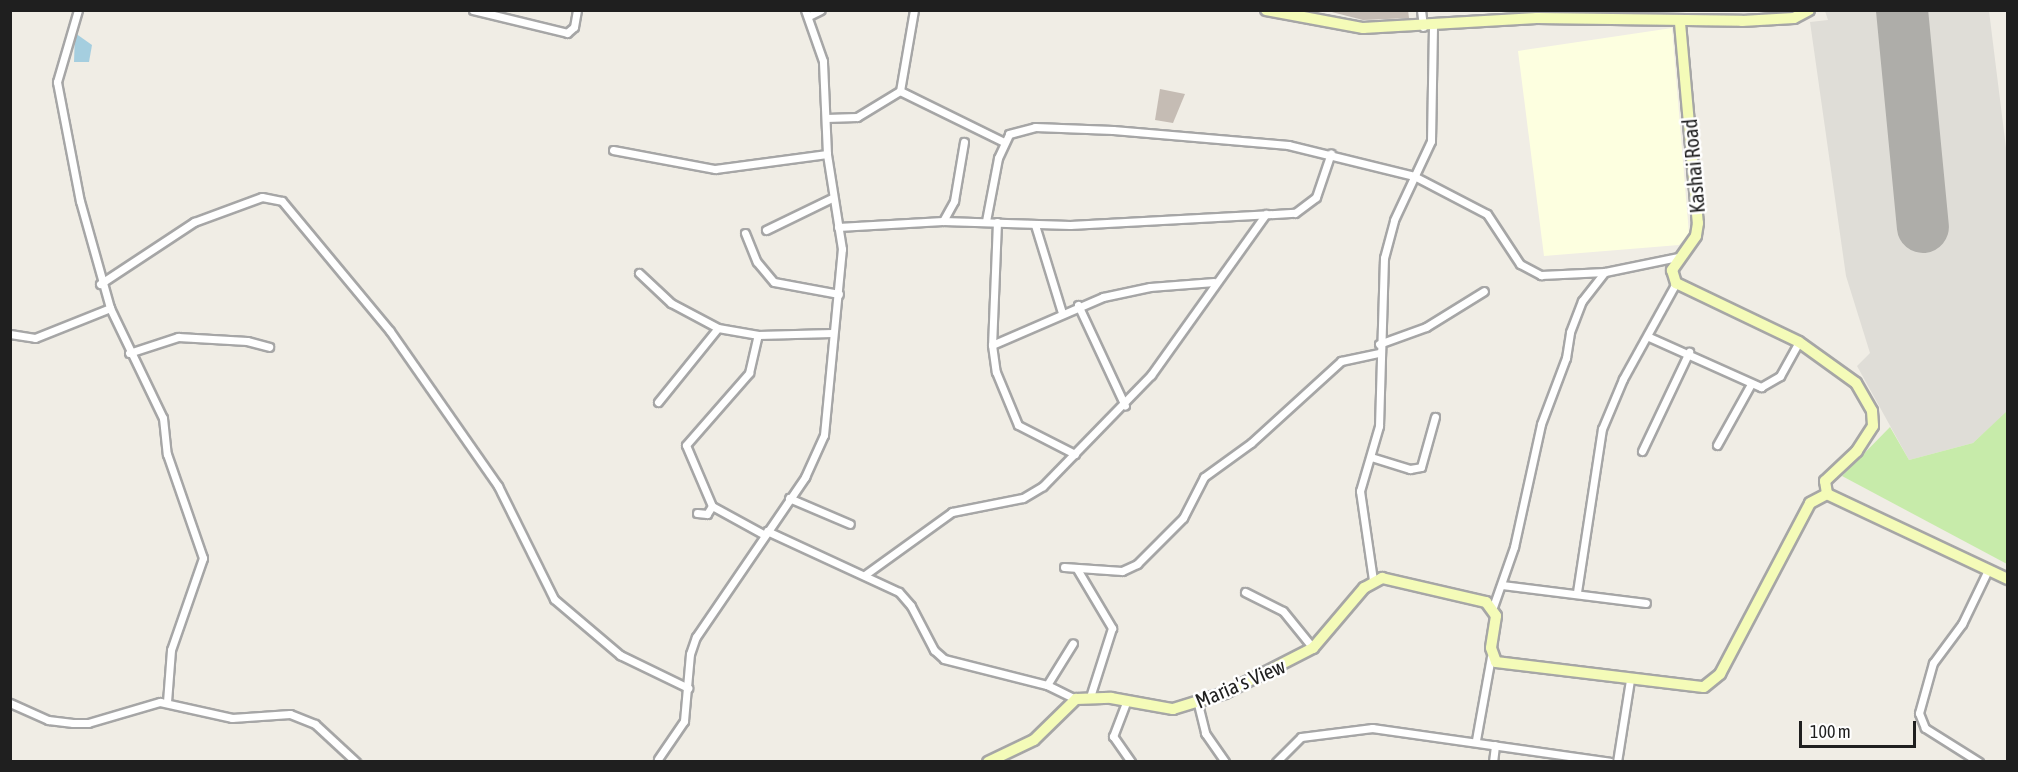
<!DOCTYPE html>
<style>
body{margin:0}
#map{position:relative;width:2018px;height:772px;overflow:hidden;background:#f0ede5;font-family:"Asap Condensed",sans-serif}
div>[style]{position:absolute}
.education>*{inset:0;background:#fdffe0}
.airport>*{inset:0;background:#dfddd7}
.grass>*{inset:0;background:#c7ebaa}
.water>*{inset:0;background:#a5cedf}
.runway>*{height:52px;margin:-26px;padding:0 26px;transform-origin:26px;border-radius:26px;background:#aeada9}
.building>*{inset:0;background:#c5bcb4}
.roads{filter:drop-shadow(2px 0 #a6a6a6) drop-shadow(-2px 0 #a6a6a6) drop-shadow(0 2px #a6a6a6) drop-shadow(0 -2px #a6a6a6)}
.street>*{height:7px;margin:-3.5px;padding:0 3.5px;transform-origin:3.5px;border-radius:3.5px;background:#fff}
.secondary>*{height:10px;margin:-5px;padding:0 5px;transform-origin:5px;border-radius:5px;background:#f4fbb8}
span{translate:-50% -50%;white-space:nowrap;text-align:center;line-height:1.15;-webkit-text-stroke:5px #fff;paint-order:stroke}
.street-label{font-size:21px;color:#1f1f1f}
.frame{position:absolute;inset:0;border:12px solid #1f1f1f;pointer-events:none}
.scale{position:absolute;left:1799px;top:721px;width:117px;height:27px;box-sizing:border-box;border:3px solid #1f1f1f;border-top:0;padding-left:8px;font-size:18px;line-height:21px;white-space:nowrap;color:#1f1f1f;-webkit-text-stroke:4px #fff;paint-order:stroke}
</style>
<div id="map">
<div class="education">
<i style="clip-path:polygon(1672px 28px,1689px 234px,1679px 245px,1544px 256px,1518px 51px)"></i>
</div>
<div class="airport">
<i style="clip-path:polygon(1825px 11px,1989px 11px,2007px 156px,2008px 411px,1973px 443px,1909px 460px,1857px 366px,1870px 353px,1846px 276px,1810px 22px,1828px 20px)"></i>
</div>
<div class="grass">
<i style="clip-path:polygon(2006px 412px,2007px 564px,1842px 476px,1890px 427px,1909px 460px,1973px 443px)"></i>
</div>
<div class="water">
<i style="clip-path:polygon(75px 33px,92px 45px,89px 62px,74px 62px)"></i>
</div>
<div class="runway">
<i style="left:1902px;top:10px;width:218px;rotate:84.5deg"></i>
</div>
<div class="building">
<i style="clip-path:polygon(1324px 10px,1408px 10px,1409px 18px,1363px 20px)"></i>
<i style="clip-path:polygon(1160px 89px,1185px 94px,1173px 123px,1155px 120px)"></i>
</div>
<div class="roads">
<div class="street">
<i style="left:78px;top:10px;width:75px;rotate:106.3deg"></i>
<i style="left:57px;top:82px;width:121px;rotate:79.1deg"></i>
<i style="left:80px;top:201px;width:111px;rotate:74.3deg"></i>
<i style="left:110px;top:308px;width:122px;rotate:64.3deg"></i>
<i style="left:163px;top:418px;width:36px;rotate:84deg"></i>
<i style="left:167px;top:454px;width:110px;rotate:70.9deg"></i>
<i style="left:203px;top:558px;width:97px;rotate:109.2deg"></i>
<i style="left:171px;top:650px;width:52px;rotate:94.4deg"></i>
<i style="left:473px;top:10px;width:97px;rotate:13.7deg"></i>
<i style="left:567px;top:33px;width:9px;rotate:-41deg"></i>
<i style="left:574px;top:27px;width:17px;rotate:-80deg"></i>
<i style="left:1421px;top:10px;width:17px;rotate:83deg"></i>
<i style="left:809px;top:16px;width:13px;rotate:-27deg"></i>
<i style="left:900px;top:91px;width:82px;rotate:-80.2deg"></i>
<i style="left:826px;top:118px;width:31px;rotate:-2deg"></i>
<i style="left:857px;top:117px;width:50px;rotate:-31.2deg"></i>
<i style="left:900px;top:91px;width:116px;rotate:26.1deg"></i>
<i style="left:613px;top:150px;width:104px;rotate:10.6deg"></i>
<i style="left:715px;top:169px;width:113px;rotate:-7.6deg"></i>
<i style="left:943px;top:221px;width:23px;rotate:-61deg"></i>
<i style="left:954px;top:201px;width:60px;rotate:-80.4deg"></i>
<i style="left:986px;top:221px;width:64px;rotate:-79.2deg"></i>
<i style="left:998px;top:158px;width:26px;rotate:-65deg"></i>
<i style="left:1009px;top:134px;width:27px;rotate:-15deg"></i>
<i style="left:1035px;top:127px;width:78px;rotate:2.2deg"></i>
<i style="left:1113px;top:130px;width:176px;rotate:4.9deg"></i>
<i style="left:1288px;top:145px;width:130px;rotate:13.8deg"></i>
<i style="left:1414px;top:176px;width:82px;rotate:27.5deg"></i>
<i style="left:1487px;top:214px;width:60px;rotate:56.6deg"></i>
<i style="left:1520px;top:264px;width:24px;rotate:28deg"></i>
<i style="left:1541px;top:275px;width:64px;rotate:-2.7deg"></i>
<i style="left:1605px;top:272px;width:75px;rotate:-11.6deg"></i>
<i style="left:997px;top:222px;width:123px;rotate:92.3deg"></i>
<i style="left:992px;top:345px;width:27px;rotate:82deg"></i>
<i style="left:996px;top:372px;width:57px;rotate:67.5deg"></i>
<i style="left:1018px;top:425px;width:64px;rotate:27deg"></i>
<i style="left:1035px;top:225px;width:92px;rotate:72.9deg"></i>
<i style="left:838px;top:227px;width:105px;rotate:-3.3deg"></i>
<i style="left:943px;top:221px;width:127px;rotate:1.8deg"></i>
<i style="left:1070px;top:225px;width:225px;rotate:-3.1deg"></i>
<i style="left:1295px;top:213px;width:26px;rotate:-37deg"></i>
<i style="left:1316px;top:197px;width:46px;rotate:-71.2deg"></i>
<i style="left:766px;top:230px;width:73px;rotate:-25.9deg"></i>
<i style="left:745px;top:233px;width:31px;rotate:68deg"></i>
<i style="left:757px;top:262px;width:26px;rotate:50deg"></i>
<i style="left:774px;top:282px;width:66px;rotate:10.5deg"></i>
<i style="left:639px;top:273px;width:44px;rotate:43.2deg"></i>
<i style="left:671px;top:303px;width:53px;rotate:28deg"></i>
<i style="left:718px;top:328px;width:41px;rotate:9.9deg"></i>
<i style="left:758px;top:335px;width:74px;rotate:-1.5deg"></i>
<i style="left:100px;top:284px;width:113px;rotate:-33.4deg"></i>
<i style="left:194px;top:222px;width:72px;rotate:-20.2deg"></i>
<i style="left:262px;top:197px;width:20px;rotate:11deg"></i>
<i style="left:282px;top:201px;width:169px;rotate:50.3deg"></i>
<i style="left:390px;top:331px;width:189px;rotate:55.1deg"></i>
<i style="left:498px;top:486px;width:126px;rotate:63.6deg"></i>
<i style="left:554px;top:599px;width:87px;rotate:40.3deg"></i>
<i style="left:620px;top:655px;width:76px;rotate:25.9deg"></i>
<i style="left:1078px;top:305px;width:111px;rotate:65deg"></i>
<i style="left:10px;top:334px;width:25px;rotate:9deg"></i>
<i style="left:35px;top:338px;width:81px;rotate:-21.8deg"></i>
<i style="left:1649px;top:337px;width:123px;rotate:24.1deg"></i>
<i style="left:1761px;top:387px;width:22px;rotate:-30deg"></i>
<i style="left:1780px;top:376px;width:39px;rotate:-61deg"></i>
<i style="left:1379px;top:344px;width:50px;rotate:-19.9deg"></i>
<i style="left:1426px;top:327px;width:68px;rotate:-31.8deg"></i>
<i style="left:992px;top:345px;width:121px;rotate:-23.4deg"></i>
<i style="left:1103px;top:297px;width:48px;rotate:-12deg"></i>
<i style="left:1150px;top:287px;width:64px;rotate:-4.5deg"></i>
<i style="left:129px;top:353px;width:52px;rotate:-18.1deg"></i>
<i style="left:178px;top:337px;width:69px;rotate:3.3deg"></i>
<i style="left:247px;top:341px;width:23px;rotate:15deg"></i>
<i style="left:658px;top:402px;width:95px;rotate:-51deg"></i>
<i style="left:1717px;top:445px;width:70px;rotate:-60.9deg"></i>
<i style="left:1642px;top:451px;width:110px;rotate:-64.6deg"></i>
<i style="left:1371px;top:457px;width:41px;rotate:17.1deg"></i>
<i style="left:1410px;top:469px;width:11px;rotate:-10deg"></i>
<i style="left:1421px;top:467px;width:52px;rotate:-74.4deg"></i>
<i style="left:789px;top:498px;width:66px;rotate:23.1deg"></i>
<i style="left:712px;top:506px;width:60px;rotate:28.7deg"></i>
<i style="left:697px;top:513px;width:10px;rotate:6deg"></i>
<i style="left:707px;top:514px;width:9px;rotate:-58deg"></i>
<i style="left:712px;top:506px;width:66px;rotate:-113.1deg"></i>
<i style="left:686px;top:445px;width:96px;rotate:-48.8deg"></i>
<i style="left:749px;top:373px;width:39px;rotate:-77deg"></i>
<i style="left:767px;top:531px;width:145px;rotate:24.8deg"></i>
<i style="left:899px;top:592px;width:18px;rotate:49deg"></i>
<i style="left:911px;top:606px;width:50px;rotate:62.4deg"></i>
<i style="left:934px;top:650px;width:13px;rotate:42deg"></i>
<i style="left:944px;top:659px;width:106px;rotate:14.2deg"></i>
<i style="left:1047px;top:685px;width:32px;rotate:26deg"></i>
<i style="left:1064px;top:567px;width:58px;rotate:3.9deg"></i>
<i style="left:1122px;top:571px;width:17px;rotate:-25deg"></i>
<i style="left:1137px;top:564px;width:65px;rotate:-45deg"></i>
<i style="left:1183px;top:518px;width:46px;rotate:-62.9deg"></i>
<i style="left:1204px;top:477px;width:58px;rotate:-35.9deg"></i>
<i style="left:1251px;top:443px;width:122px;rotate:-42.3deg"></i>
<i style="left:1341px;top:361px;width:39px;rotate:-12deg"></i>
<i style="left:1077px;top:569px;width:69px;rotate:59.3deg"></i>
<i style="left:1112px;top:628px;width:72px;rotate:107.7deg"></i>
<i style="left:866px;top:574px;width:106px;rotate:-35.8deg"></i>
<i style="left:952px;top:512px;width:72px;rotate:-11.2deg"></i>
<i style="left:1023px;top:498px;width:23px;rotate:-31deg"></i>
<i style="left:1043px;top:486px;width:155px;rotate:-45.8deg"></i>
<i style="left:1151px;top:375px;width:198px;rotate:-54.5deg"></i>
<i style="left:1373px;top:580px;width:90px;rotate:-98.3deg"></i>
<i style="left:1360px;top:491px;width:68px;rotate:-73.7deg"></i>
<i style="left:1379px;top:426px;width:168px;rotate:-88.3deg"></i>
<i style="left:1384px;top:258px;width:39px;rotate:-75deg"></i>
<i style="left:1394px;top:220px;width:87px;rotate:-64.9deg"></i>
<i style="left:1431px;top:141px;width:114px;rotate:-89deg"></i>
<i style="left:1502px;top:585px;width:145px;rotate:7.1deg"></i>
<i style="left:1245px;top:592px;width:42px;rotate:26.6deg"></i>
<i style="left:1283px;top:611px;width:48px;rotate:51deg"></i>
<i style="left:1577px;top:592px;width:165px;rotate:-81.3deg"></i>
<i style="left:1602px;top:429px;width:54px;rotate:-67.2deg"></i>
<i style="left:1623px;top:379px;width:110px;rotate:-61.1deg"></i>
<i style="left:1493px;top:607px;width:64px;rotate:-70.7deg"></i>
<i style="left:1514px;top:547px;width:126px;rotate:-77.6deg"></i>
<i style="left:1541px;top:424px;width:71px;rotate:-69.3deg"></i>
<i style="left:1566px;top:358px;width:26px;rotate:-81deg"></i>
<i style="left:1570px;top:332px;width:33px;rotate:-69deg"></i>
<i style="left:1582px;top:301px;width:37px;rotate:-52deg"></i>
<i style="left:1047px;top:685px;width:49px;rotate:-58.2deg"></i>
<i style="left:1127px;top:700px;width:39px;rotate:111deg"></i>
<i style="left:1113px;top:736px;width:32px;rotate:55deg"></i>
<i style="left:10px;top:703px;width:42px;rotate:24.1deg"></i>
<i style="left:48px;top:720px;width:25px;rotate:7deg"></i>
<i style="left:73px;top:723px;width:15px"></i>
<i style="left:88px;top:723px;width:75px;rotate:-16.3deg"></i>
<i style="left:160px;top:702px;width:74px;rotate:12.5deg"></i>
<i style="left:232px;top:718px;width:58px;rotate:-3.9deg"></i>
<i style="left:290px;top:714px;width:27px;rotate:22deg"></i>
<i style="left:315px;top:724px;width:56px;rotate:42.8deg"></i>
<i style="left:1198px;top:704px;width:30px;rotate:76deg"></i>
<i style="left:1205px;top:733px;width:35px;rotate:55deg"></i>
<i style="left:1476px;top:740px;width:84px;rotate:-79.8deg"></i>
<i style="left:658px;top:759px;width:46px;rotate:-55.6deg"></i>
<i style="left:684px;top:721px;width:67px;rotate:-84.9deg"></i>
<i style="left:690px;top:654px;width:18px;rotate:-71deg"></i>
<i style="left:696px;top:637px;width:194px;rotate:-55.7deg"></i>
<i style="left:805px;top:477px;width:46px;rotate:-65.7deg"></i>
<i style="left:824px;top:435px;width:187px;rotate:-84.5deg"></i>
<i style="left:842px;top:249px;width:96px;rotate:-99deg"></i>
<i style="left:827px;top:154px;width:93px;rotate:-92.5deg"></i>
<i style="left:823px;top:61px;width:54px;rotate:-109.4deg"></i>
<i style="left:1276px;top:762px;width:35px;rotate:-45deg"></i>
<i style="left:1301px;top:737px;width:72px;rotate:-7.2deg"></i>
<i style="left:1372px;top:728px;width:240px;rotate:8.1deg"></i>
<i style="left:1493px;top:762px;width:17px;rotate:-83deg"></i>
<i style="left:1617px;top:762px;width:83px;rotate:-81deg"></i>
<i style="left:1979px;top:762px;width:64px;rotate:-147.8deg"></i>
<i style="left:1925px;top:728px;width:16px;rotate:-112deg"></i>
<i style="left:1919px;top:713px;width:52px;rotate:-74.4deg"></i>
<i style="left:1933px;top:663px;width:49px;rotate:-53.4deg"></i>
<i style="left:1962px;top:624px;width:60px;rotate:-64.3deg"></i>
</div>
<div class="secondary">
<i style="left:1266px;top:10px;width:99px;rotate:10.5deg"></i>
<i style="left:1363px;top:28px;width:174px;rotate:-3.3deg"></i>
<i style="left:1537px;top:18px;width:205px;rotate:0.8deg"></i>
<i style="left:1742px;top:21px;width:52px;rotate:-3.3deg"></i>
<i style="left:1794px;top:18px;width:17px;rotate:-28deg"></i>
<i style="left:1680px;top:23px;width:201px;rotate:84.9deg"></i>
<i style="left:1698px;top:223px;width:13px;rotate:99deg"></i>
<i style="left:1696px;top:236px;width:42px;rotate:125.2deg"></i>
<i style="left:1672px;top:270px;width:14px;rotate:73deg"></i>
<i style="left:1676px;top:283px;width:136px;rotate:25.6deg"></i>
<i style="left:1799px;top:342px;width:70px;rotate:35.7deg"></i>
<i style="left:1856px;top:383px;width:32px;rotate:60deg"></i>
<i style="left:1872px;top:411px;width:15px;rotate:86deg"></i>
<i style="left:1873px;top:426px;width:30px;rotate:123deg"></i>
<i style="left:1857px;top:451px;width:44px;rotate:136.8deg"></i>
<i style="left:1825px;top:481px;width:13px;rotate:81deg"></i>
<i style="left:1827px;top:494px;width:200px;rotate:25.2deg"></i>
<i style="left:988px;top:762px;width:51px;rotate:-25.6deg"></i>
<i style="left:1034px;top:740px;width:59px;rotate:-44.3deg"></i>
<i style="left:1076px;top:699px;width:35px;rotate:-2deg"></i>
<i style="left:1111px;top:698px;width:63px;rotate:10.1deg"></i>
<i style="left:1173px;top:709px;width:54px;rotate:-17.1deg"></i>
<i style="left:1225px;top:693px;width:99px;rotate:-27.1deg"></i>
<i style="left:1313px;top:648px;width:79px;rotate:-49.6deg"></i>
<i style="left:1364px;top:588px;width:21px;rotate:-29deg"></i>
<i style="left:1382px;top:578px;width:107px;rotate:13deg"></i>
<i style="left:1486px;top:602px;width:17px;rotate:54deg"></i>
<i style="left:1496px;top:616px;width:32px;rotate:99deg"></i>
<i style="left:1491px;top:648px;width:15px;rotate:70deg"></i>
<i style="left:1496px;top:662px;width:209px;rotate:6.9deg"></i>
<i style="left:1704px;top:687px;width:21px;rotate:-39deg"></i>
<i style="left:1720px;top:674px;width:193px;rotate:-62.2deg"></i>
<i style="left:1810px;top:503px;width:19px;rotate:-28deg"></i>
</div>
</div>
<div class="street-label">
<span style="left:1693px;top:166px;rotate:-95deg">Kashai Road</span>
<span style="left:1240px;top:683px;rotate:-23deg">Maria's View</span>
</div>
<div class="frame"></div>
<div class="scale">100 m</div>
</div>
